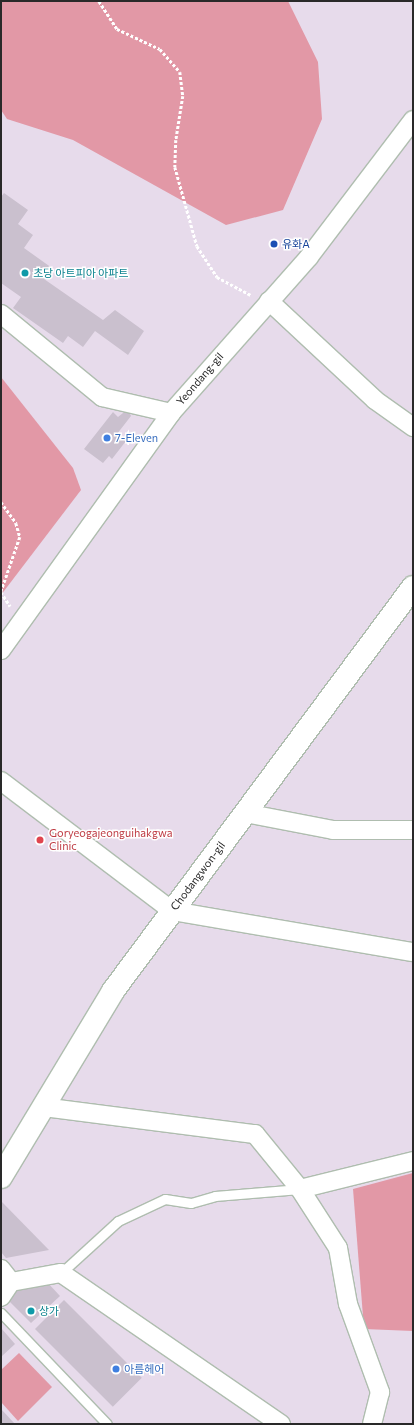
<!DOCTYPE html>
<meta charset="utf-8">
<style>
body{margin:0}
#map{position:relative;width:414px;height:1425px;overflow:hidden;background:#e7dbeb;font-family:Commissioner,"Noto Sans KR",sans-serif}
div>[style]{position:absolute}
.green>*{inset:0;background:#e298a6}
.building>*{inset:0;background:#cac0ce;transform-origin:0 0}
.path>*{height:2.5px;margin-top:-1.25px;transform-origin:0;background:repeating-linear-gradient(90deg,#fff 0 3px,transparent 0 5px)}
.roads{filter:drop-shadow(1px 0 #afbdaf) drop-shadow(-1px 0 #afbdaf) drop-shadow(0 1px #afbdaf) drop-shadow(0 -1px #afbdaf)}
.lane>*{height:9px;margin:-4.5px;padding:0 4.5px;transform-origin:4.5px;border-radius:4.5px;background:#fff}
.street>*{height:18px;margin:-9px;padding:0 9px;transform-origin:9px;border-radius:9px;background:#fff}
.secondary>*{height:22px;margin:-11px;padding:0 11px;transform-origin:11px;border-radius:11px;background:#fff}
.dots>*{width:11px;height:11px;translate:-50% -50%;box-sizing:border-box;border:2px solid #fff;border-radius:50%}
span{translate:-50% -50%;white-space:nowrap;text-align:center;line-height:1.15;-webkit-text-stroke:3px #fff;paint-order:stroke}
.transit-label{font-size:11px;color:#164399}
.left{translate:0 -50%;text-align:left}
.culture-label{font-size:11px;color:#0d838f}
.street-label{font-size:11px;color:#292929}
.shop-label{font-size:11px;color:#366cbe}
.health-label{font-size:11px;color:#be3a42}
.frame{position:absolute;inset:0;border:2px solid #292929;pointer-events:none}
</style>
<div id="map">
<div class="green">
<i style="clip-path:polygon(1px 1px,288px 1px,318px 62px,322px 119px,283px 210px,226px 225px,73px 140px,7px 119px,1px 110px)"></i>
<i style="clip-path:polygon(1px 377px,73px 468px,81px 490px,1px 595px)"></i>
<i style="clip-path:polygon(413px 1173px,413px 1331px,364px 1329px,353px 1189px)"></i>
<i style="clip-path:polygon(19px 1353px,52px 1387px,18px 1421px,1px 1402px,1px 1370px)"></i>
</div>
<div class="building">
<i style="clip-path:polygon(4px 193px,28px 210px,18px 224px,33px 235px,24px 248px,52px 268px,44px 279px,103px 320px,115px 310px,144px 331px,128px 355px,95px 331px,83px 347px,68px 336px,63px 343px,13px 308px,21px 297px,1px 283px,1px 197px)"></i>
<i style="clip-path:polygon(128px 409px,131px 416px,117px 434px,126px 441px,112px 459px,109px 456px,103px 463px,84px 449px,113px 412px,118px 417px)"></i>
<i style="clip-path:polygon(1px 1201px,49px 1250px,6px 1258px,1px 1252px)"></i>
<i style="clip-path:polygon(47px 1282px,60px 1296px,31px 1323px,7px 1299px,18px 1287px)"></i>
<i style="left:64px;top:1300px;width:110px;height:41px;rotate:45deg"></i>
<i style="clip-path:polygon(1px 1328px,15px 1344px,1px 1357px)"></i>
<i style="clip-path:polygon(1px 1409px,15px 1424px,1px 1424px)"></i>
</div>
<div class="path">
<i style="left:99px;top:1px;width:33px;rotate:57deg"></i>
<i style="left:117px;top:29px;width:47px;rotate:24.9deg"></i>
<i style="left:160px;top:49px;width:30px;rotate:49deg"></i>
<i style="left:180px;top:72px;width:24px;rotate:83deg"></i>
<i style="left:183px;top:96px;width:45px;rotate:99deg"></i>
<i style="left:176px;top:140px;width:27px;rotate:92deg"></i>
<i style="left:175px;top:167px;width:82px;rotate:74.4deg"></i>
<i style="left:197px;top:246px;width:37px;rotate:57deg"></i>
<i style="left:217px;top:277px;width:38px;rotate:28deg"></i>
<i style="left:1px;top:502px;width:26px;rotate:54deg"></i>
<i style="left:16px;top:523px;width:15px;rotate:74deg"></i>
<i style="left:20px;top:537px;width:58px;rotate:109.1deg"></i>
<i style="left:1px;top:592px;width:17px;rotate:57deg"></i>
</div>
<div class="roads">
<div class="lane">
<i style="left:61px;top:1273px;width:77px;rotate:-42.4deg"></i>
<i style="left:118px;top:1221px;width:52px;rotate:-25.1deg"></i>
<i style="left:165px;top:1199px;width:26px;rotate:9deg"></i>
<i style="left:191px;top:1203px;width:25px;rotate:-16deg"></i>
<i style="left:215px;top:1196px;width:85px;rotate:-4.7deg"></i>
<i style="left:1px;top:1313px;width:153px;rotate:46.3deg"></i>
</div>
<div class="street">
<i style="left:269px;top:301px;width:145px;rotate:43deg"></i>
<i style="left:375px;top:400px;width:47px;rotate:35.4deg"></i>
<i style="left:1px;top:314px;width:131px;rotate:39.4deg"></i>
<i style="left:102px;top:397px;width:71px;rotate:13.1deg"></i>
<i style="left:1px;top:650px;width:292px;rotate:-54.3deg"></i>
<i style="left:171px;top:413px;width:208px;rotate:-48.5deg"></i>
<i style="left:309px;top:257px;width:172px;rotate:-52.8deg"></i>
<i style="left:1px;top:781px;width:215px;rotate:37.2deg"></i>
<i style="left:172px;top:911px;width:244px;rotate:9.7deg"></i>
<i style="left:245px;top:813px;width:90px;rotate:10.9deg"></i>
<i style="left:333px;top:830px;width:80px"></i>
<i style="left:43px;top:1107px;width:214px;rotate:7.3deg"></i>
<i style="left:255px;top:1134px;width:71px;rotate:50.7deg"></i>
<i style="left:300px;top:1189px;width:70px;rotate:57.2deg"></i>
<i style="left:338px;top:1248px;width:57px;rotate:79.9deg"></i>
<i style="left:348px;top:1304px;width:94px;rotate:70deg"></i>
<i style="left:380px;top:1392px;width:33px;rotate:104deg"></i>
<i style="left:300px;top:1189px;width:116px;rotate:-13.9deg"></i>
<i style="left:1px;top:1269px;width:16px;rotate:52deg"></i>
<i style="left:11px;top:1282px;width:18px;rotate:124deg"></i>
<i style="left:11px;top:1282px;width:51px;rotate:-10.2deg"></i>
<i style="left:61px;top:1273px;width:267px;rotate:34.5deg"></i>
</div>
<div class="secondary">
<i style="left:1px;top:1177px;width:217px;rotate:-58.9deg"></i>
<i style="left:113px;top:991px;width:503px;rotate:-53.4deg"></i>
</div>
</div>
<div class="dots">
<i style="left:274px;top:244px;background:#1a4fb4"></i>
<i style="left:25px;top:273px;background:#0f9aa8"></i>
<i style="left:107px;top:438px;background:#3f7fe0"></i>
<i style="left:40px;top:840px;background:#e0444e"></i>
<i style="left:31px;top:1311px;background:#0f9aa8"></i>
<i style="left:116px;top:1369px;background:#3f7fe0"></i>
</div>
<div class="transit-label">
<span class="left" style="left:282px;top:244px">유화A</span>
</div>
<div class="culture-label">
<span class="left" style="left:33px;top:273px">초당 아트피아 아파트</span>
<span class="left" style="left:39px;top:1311px">상가</span>
</div>
<div class="street-label">
<span style="left:200px;top:379px;rotate:-49deg">Yeondang-gil</span>
<span style="left:198px;top:876px;rotate:-53deg">Chodangwon-gil</span>
</div>
<div class="shop-label">
<span class="left" style="left:115px;top:438px">7-Eleven</span>
<span class="left" style="left:124px;top:1369px">아름헤어</span>
</div>
<div class="health-label">
<span class="left" style="left:49px;top:840px">Goryeogajeonguihakgwa<br>Clinic</span>
</div>
<div class="frame"></div>
</div>
